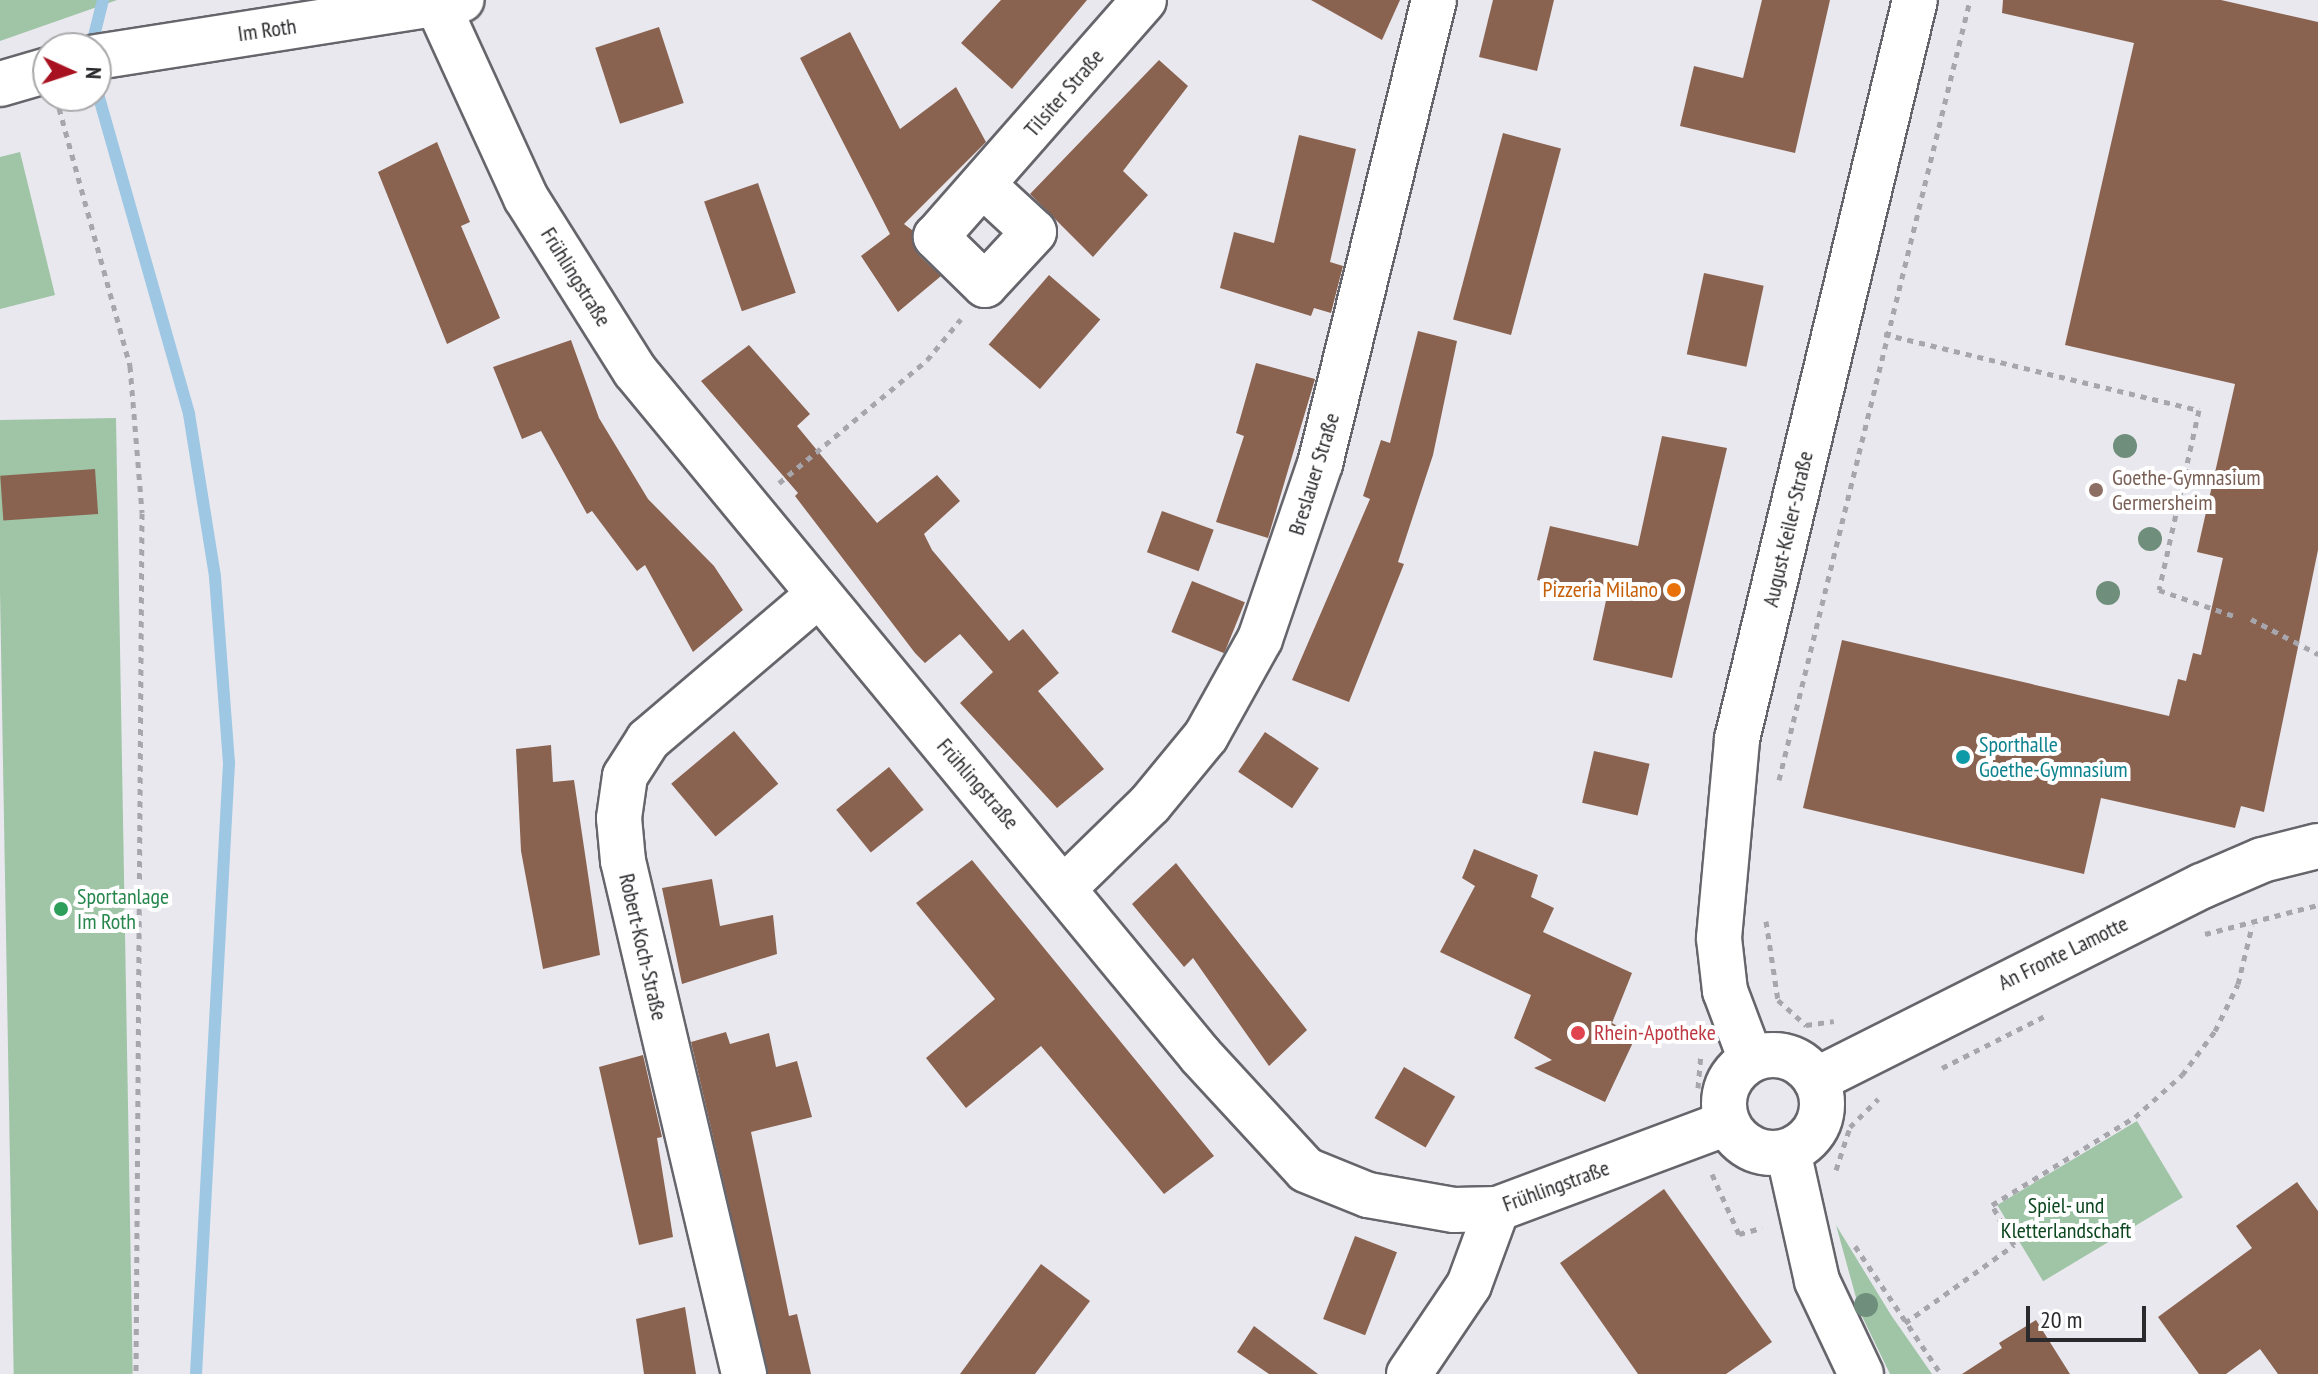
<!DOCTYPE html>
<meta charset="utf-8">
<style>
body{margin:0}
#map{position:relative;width:2318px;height:1374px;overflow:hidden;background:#e9e8ef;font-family:"PT Sans Narrow",sans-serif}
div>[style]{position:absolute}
.green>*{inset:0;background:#a0c4a6;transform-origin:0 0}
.stream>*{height:12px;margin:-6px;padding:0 6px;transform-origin:6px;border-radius:6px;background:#9dc7e2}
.building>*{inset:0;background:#8a6350;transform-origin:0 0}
.path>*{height:5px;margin-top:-2.5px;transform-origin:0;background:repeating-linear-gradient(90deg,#a7a6ac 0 6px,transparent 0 12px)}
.roads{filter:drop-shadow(2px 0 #66656b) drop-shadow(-2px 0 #66656b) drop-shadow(0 2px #66656b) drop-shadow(0 -2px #66656b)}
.minor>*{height:44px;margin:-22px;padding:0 22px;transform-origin:22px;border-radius:22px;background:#fff}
.minor>.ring{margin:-22px;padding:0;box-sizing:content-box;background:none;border:44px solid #fff;border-radius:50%}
.trees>*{width:24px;height:24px;margin:-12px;border-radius:50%;background:#6f8f7c}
.dots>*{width:22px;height:22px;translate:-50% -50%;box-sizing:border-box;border:4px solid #fff;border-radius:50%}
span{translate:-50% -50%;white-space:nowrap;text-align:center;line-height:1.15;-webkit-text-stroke:8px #fff;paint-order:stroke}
.street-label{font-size:22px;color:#2a292c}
.education-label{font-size:22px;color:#785e54}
.left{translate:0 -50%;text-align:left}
.food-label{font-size:22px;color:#c56008}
.right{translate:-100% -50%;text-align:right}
.culture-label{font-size:22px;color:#0d838f}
.leisure-label{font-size:22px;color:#27864d}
.health-label{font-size:22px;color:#be3a42}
.park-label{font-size:22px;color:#0b461e}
.north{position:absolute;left:32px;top:32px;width:80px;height:80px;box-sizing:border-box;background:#fff;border:2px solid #aaa9ab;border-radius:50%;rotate:93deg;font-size:22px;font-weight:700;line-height:32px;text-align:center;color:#2a292c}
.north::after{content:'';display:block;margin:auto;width:28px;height:36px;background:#a8111f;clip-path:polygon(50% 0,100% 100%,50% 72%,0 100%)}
.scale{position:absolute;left:2026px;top:1306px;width:120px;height:36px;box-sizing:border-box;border:4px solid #2a292c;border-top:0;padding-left:10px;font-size:24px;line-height:28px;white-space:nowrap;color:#2a292c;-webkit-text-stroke:6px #fff;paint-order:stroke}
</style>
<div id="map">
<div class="green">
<i style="clip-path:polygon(0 0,117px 0,0 41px)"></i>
<i style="clip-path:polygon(20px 152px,55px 295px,0 309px,0 157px)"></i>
<i style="left:116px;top:418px;width:956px;height:119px;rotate:89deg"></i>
<i style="left:2137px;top:1121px;width:89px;height:163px;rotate:59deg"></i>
<i style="clip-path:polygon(1836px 1225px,1891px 1315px,1932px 1374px,1890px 1374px,1860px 1312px)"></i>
</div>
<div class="stream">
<i style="left:91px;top:48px;width:49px;rotate:-76deg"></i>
<i style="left:96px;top:87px;width:340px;rotate:74.1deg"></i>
<i style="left:189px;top:414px;width:165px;rotate:80.9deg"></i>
<i style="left:215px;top:577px;width:187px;rotate:85.7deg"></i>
<i style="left:229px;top:763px;width:612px;rotate:93.09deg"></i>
</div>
<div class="building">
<i style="clip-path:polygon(1001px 0,1087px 0,1012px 89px,961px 43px)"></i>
<i style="clip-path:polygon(1311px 0,1400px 0,1382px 40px)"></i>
<i style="clip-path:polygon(1493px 0,1554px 0,1537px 71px,1479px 57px)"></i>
<i style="clip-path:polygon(1762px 0,1830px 0,1795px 153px,1680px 126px,1694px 66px,1743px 78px)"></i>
<i style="clip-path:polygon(2003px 0,2221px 0,2318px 22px,2318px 550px,2264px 812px,2241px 806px,2235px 828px,2101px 798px,2084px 874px,1803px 808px,1842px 640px,2169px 716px,2178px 679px,2186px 681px,2193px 653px,2201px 655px,2223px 558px,2197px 552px,2235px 384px,2065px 345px,2134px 43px,2002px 13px)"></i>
<i style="left:659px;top:27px;width:80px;height:67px;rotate:72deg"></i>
<i style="clip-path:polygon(850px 32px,900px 129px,956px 87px,986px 142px,904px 224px,912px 230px,918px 254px,941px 276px,898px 312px,861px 256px,890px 234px,800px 58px)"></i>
<i style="clip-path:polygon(1159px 60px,1188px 86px,1123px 171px,1148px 195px,1093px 257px,1030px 194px)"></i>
<i style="left:1503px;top:133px;width:60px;height:193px;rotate:15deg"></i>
<i style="clip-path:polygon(1299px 135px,1356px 149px,1330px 262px,1343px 266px,1331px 313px,1314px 308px,1311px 316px,1220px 288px,1234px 232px,1274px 243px)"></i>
<i style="clip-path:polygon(437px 142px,470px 222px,461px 226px,500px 318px,447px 344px,378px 172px)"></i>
<i style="left:758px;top:183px;width:116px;height:57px;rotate:71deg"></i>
<i style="left:1704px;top:273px;width:61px;height:83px;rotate:12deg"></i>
<i style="left:1049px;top:275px;width:68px;height:92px;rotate:41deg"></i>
<i style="clip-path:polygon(1418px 331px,1457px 341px,1433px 455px,1398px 562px,1404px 564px,1349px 702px,1292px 680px,1370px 499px,1363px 496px,1381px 440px,1390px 443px)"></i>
<i style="clip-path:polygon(571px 340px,599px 418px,648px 499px,714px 566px,743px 610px,693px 652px,645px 565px,637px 571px,592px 511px,587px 514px,541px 431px,522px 439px,493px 367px)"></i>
<i style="clip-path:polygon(749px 345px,810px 414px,797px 426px,877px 523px,937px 475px,960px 501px,924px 534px,932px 550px,1009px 641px,1023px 629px,1059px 673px,1038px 691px,1104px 769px,1057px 808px,960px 703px,993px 672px,960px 634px,925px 663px,915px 653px,795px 496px,798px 493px,701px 381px)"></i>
<i style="clip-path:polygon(1256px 363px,1315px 379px,1268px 538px,1216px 522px,1244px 436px,1236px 433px)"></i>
<i style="clip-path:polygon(1662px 436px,1727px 448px,1672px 678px,1593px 660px,1607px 596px,1537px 580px,1550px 526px,1638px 546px)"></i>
<i style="left:95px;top:469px;width:45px;height:95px;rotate:86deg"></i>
<i style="left:1162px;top:511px;width:55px;height:44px;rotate:20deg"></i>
<i style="left:1192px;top:581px;width:57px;height:55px;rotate:22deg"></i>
<i style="left:734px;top:731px;width:69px;height:82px;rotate:50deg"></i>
<i style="left:1265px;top:732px;width:65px;height:48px;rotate:34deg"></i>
<i style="clip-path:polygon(551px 745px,553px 782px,574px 780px,600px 955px,543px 969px,521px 851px,516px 749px)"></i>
<i style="left:1594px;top:751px;width:57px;height:53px;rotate:13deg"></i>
<i style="left:889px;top:767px;width:55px;height:68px;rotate:51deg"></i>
<i style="clip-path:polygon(1474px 849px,1538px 875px,1531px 897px,1554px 908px,1543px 932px,1632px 973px,1612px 1023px,1636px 1036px,1605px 1102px,1534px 1068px,1552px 1060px,1514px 1038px,1531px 995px,1440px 952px,1475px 886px,1462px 878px)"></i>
<i style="clip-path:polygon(972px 860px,1214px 1156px,1164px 1194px,1041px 1046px,966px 1108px,926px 1058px,995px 999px,916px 903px)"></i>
<i style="clip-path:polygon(1176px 863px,1307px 1030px,1269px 1066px,1193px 958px,1184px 967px,1132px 904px)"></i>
<i style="clip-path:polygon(712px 879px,720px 926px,773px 915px,777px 954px,682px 984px,662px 888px)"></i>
<i style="clip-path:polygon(726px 1032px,730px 1044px,769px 1033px,776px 1067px,797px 1061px,812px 1117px,751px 1132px,789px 1316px,797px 1314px,811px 1374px,768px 1374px,691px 1042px)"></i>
<i style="clip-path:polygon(643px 1055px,662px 1137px,657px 1138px,673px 1237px,639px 1245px,599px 1067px)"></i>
<i style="left:1404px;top:1067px;width:59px;height:59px;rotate:30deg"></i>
<i style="clip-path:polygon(2297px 1182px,2318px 1211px,2318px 1374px,2278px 1374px,2260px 1349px,2226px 1374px,2199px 1374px,2158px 1317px,2252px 1248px,2236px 1226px)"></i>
<i style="clip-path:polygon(1664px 1189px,1772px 1342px,1726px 1374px,1638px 1374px,1560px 1263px)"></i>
<i style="left:1355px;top:1236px;width:45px;height:89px;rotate:21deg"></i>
<i style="clip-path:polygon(1041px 1264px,1090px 1301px,1035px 1374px,960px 1374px)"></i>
<i style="clip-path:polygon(685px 1307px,696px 1374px,644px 1374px,636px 1319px)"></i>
<i style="clip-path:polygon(2036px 1320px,2070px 1374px,1962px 1374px,2002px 1348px,1999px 1343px)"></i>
<i style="clip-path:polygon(1254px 1326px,1318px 1374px,1269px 1374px,1237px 1352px)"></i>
</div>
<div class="path">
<i style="left:59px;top:108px;width:268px;rotate:74.6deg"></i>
<i style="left:130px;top:366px;width:147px;rotate:85.3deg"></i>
<i style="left:142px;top:513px;width:861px;rotate:90.4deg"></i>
<i style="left:1884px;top:334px;width:324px;rotate:13.6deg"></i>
<i style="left:2199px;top:410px;width:184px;rotate:102.5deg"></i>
<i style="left:2159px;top:590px;width:83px;rotate:19.1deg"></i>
<i style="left:779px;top:483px;width:192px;rotate:-39.7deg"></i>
<i style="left:927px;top:360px;width:53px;rotate:-50.3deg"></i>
<i style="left:2251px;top:619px;width:76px;rotate:27.6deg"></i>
<i style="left:1779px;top:780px;width:803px;rotate:-76.24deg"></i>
<i style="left:1766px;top:921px;width:80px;rotate:81.4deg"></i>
<i style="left:1778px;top:1000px;width:38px;rotate:42deg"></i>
<i style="left:1806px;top:1025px;width:28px;rotate:-8deg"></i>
<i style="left:2205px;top:934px;width:117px;rotate:-14.4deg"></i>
<i style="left:1942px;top:1068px;width:118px;rotate:-26.8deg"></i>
<i style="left:1698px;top:1088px;width:33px;rotate:-85deg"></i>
<i style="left:1836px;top:1170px;width:45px;rotate:-72deg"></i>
<i style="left:1850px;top:1127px;width:40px;rotate:-45deg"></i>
<i style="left:1712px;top:1174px;width:66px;rotate:65.8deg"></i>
<i style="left:1739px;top:1234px;width:24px;rotate:-15deg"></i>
<i style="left:1855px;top:1246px;width:154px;rotate:56.1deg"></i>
<i style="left:1905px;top:1323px;width:134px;rotate:-35.6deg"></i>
<i style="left:2014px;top:1245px;width:46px;rotate:-118.8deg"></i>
<i style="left:1992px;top:1205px;width:168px;rotate:-31.6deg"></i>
<i style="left:2135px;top:1117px;width:63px;rotate:-41.8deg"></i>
<i style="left:2182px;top:1075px;width:55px;rotate:-53.1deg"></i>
<i style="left:2215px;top:1031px;width:52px;rotate:-63.9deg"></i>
<i style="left:2238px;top:984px;width:60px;rotate:-76.4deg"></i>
</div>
<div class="roads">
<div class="minor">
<i style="left:439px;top:8px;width:209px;rotate:65.4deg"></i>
<i style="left:526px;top:198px;width:204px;rotate:57.8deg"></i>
<i style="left:635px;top:371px;width:887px;rotate:50.44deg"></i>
<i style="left:1200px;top:1055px;width:156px;rotate:47.3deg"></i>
<i style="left:1306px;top:1170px;width:67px;rotate:22deg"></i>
<i style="left:1368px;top:1195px;width:87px;rotate:9.9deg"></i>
<i style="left:1454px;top:1210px;width:43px;rotate:-1.3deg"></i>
<i style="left:1497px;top:1209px;width:246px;rotate:-20.5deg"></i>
<i style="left:96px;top:57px;width:370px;rotate:-8.9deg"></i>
<i style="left:0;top:84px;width:50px;rotate:-16.3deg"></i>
<i style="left:983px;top:185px;width:69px;rotate:42.7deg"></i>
<i style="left:1034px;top:232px;width:72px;rotate:132.8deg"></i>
<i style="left:985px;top:285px;width:69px;rotate:-135.6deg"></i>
<i style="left:936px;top:237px;width:315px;rotate:-48.7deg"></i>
<i style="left:1066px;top:886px;width:117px;rotate:-44.3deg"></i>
<i style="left:1150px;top:804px;width:88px;rotate:-50.5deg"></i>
<i style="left:1206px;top:736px;width:111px;rotate:-60.9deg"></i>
<i style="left:1260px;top:639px;width:185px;rotate:-71.1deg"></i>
<i style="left:1320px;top:464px;width:478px;rotate:-76.2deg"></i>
<i class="ring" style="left:1724px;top:1055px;width:54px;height:54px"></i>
<i style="left:1751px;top:1060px;width:74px;rotate:-110.6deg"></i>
<i style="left:1725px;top:991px;width:53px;rotate:-96.5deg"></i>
<i style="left:1719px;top:938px;width:200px;rotate:-84.8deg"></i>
<i style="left:1737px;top:739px;width:760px;rotate:-76.46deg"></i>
<i style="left:1816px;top:1080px;width:432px;rotate:-26.7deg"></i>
<i style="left:2202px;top:886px;width:65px;rotate:-23.4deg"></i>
<i style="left:2262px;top:860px;width:58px;rotate:-14deg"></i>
<i style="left:1788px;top:1151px;width:133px;rotate:77.4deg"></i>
<i style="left:1817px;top:1281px;width:103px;rotate:64.7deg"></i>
<i style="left:744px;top:1374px;width:527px;rotate:-103.27deg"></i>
<i style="left:623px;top:861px;width:43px;rotate:-95.3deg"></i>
<i style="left:619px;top:818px;width:42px;rotate:-81.9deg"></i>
<i style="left:625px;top:776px;width:43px;rotate:-57.4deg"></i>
<i style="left:648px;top:740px;width:222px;rotate:-40.4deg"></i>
<i style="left:1409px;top:1374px;width:107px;rotate:-56deg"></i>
<i style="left:1469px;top:1285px;width:81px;rotate:-69.8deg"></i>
</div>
</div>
<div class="trees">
<i style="left:2125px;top:446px"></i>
<i style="left:2150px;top:539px"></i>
<i style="left:2108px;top:593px"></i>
<i style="left:1866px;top:1305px"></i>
</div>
<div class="dots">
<i style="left:2096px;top:490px;background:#8d6e63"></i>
<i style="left:1674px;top:590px;background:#e8710a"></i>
<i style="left:1963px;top:757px;background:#0f9aa8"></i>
<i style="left:61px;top:909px;background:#2e9e5b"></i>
<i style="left:1578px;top:1033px;background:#e0444e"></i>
</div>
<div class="street-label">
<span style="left:267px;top:30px;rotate:-8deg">Im Roth</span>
<span style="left:1064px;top:93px;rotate:-49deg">Tilsiter Straße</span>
<span style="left:576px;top:277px;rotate:58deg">Frühlingstraße</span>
<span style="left:1314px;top:474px;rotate:-73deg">Breslauer Straße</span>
<span style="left:1788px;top:529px;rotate:-77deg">August-Keiler-Straße</span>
<span style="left:978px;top:784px;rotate:49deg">Frühlingstraße</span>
<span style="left:643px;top:947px;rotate:77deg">Robert-Koch-Straße</span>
<span style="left:2063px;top:953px;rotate:-26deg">An Fronte Lamotte</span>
<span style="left:1556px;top:1186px;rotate:-20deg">Frühlingstraße</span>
</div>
<div class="education-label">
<span class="left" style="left:2112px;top:490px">Goethe-Gymnasium<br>Germersheim</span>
</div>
<div class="food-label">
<span class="right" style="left:1658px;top:590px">Pizzeria Milano</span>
</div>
<div class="culture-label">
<span class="left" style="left:1979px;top:757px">Sporthalle<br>Goethe-Gymnasium</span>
</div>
<div class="leisure-label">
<span class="left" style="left:77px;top:909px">Sportanlage<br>Im Roth</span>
</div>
<div class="health-label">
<span class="left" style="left:1594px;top:1033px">Rhein-Apotheke</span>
</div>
<div class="park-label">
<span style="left:2066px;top:1218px">Spiel- und<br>Kletterlandschaft</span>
</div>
<div class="north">N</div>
<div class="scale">20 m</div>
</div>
